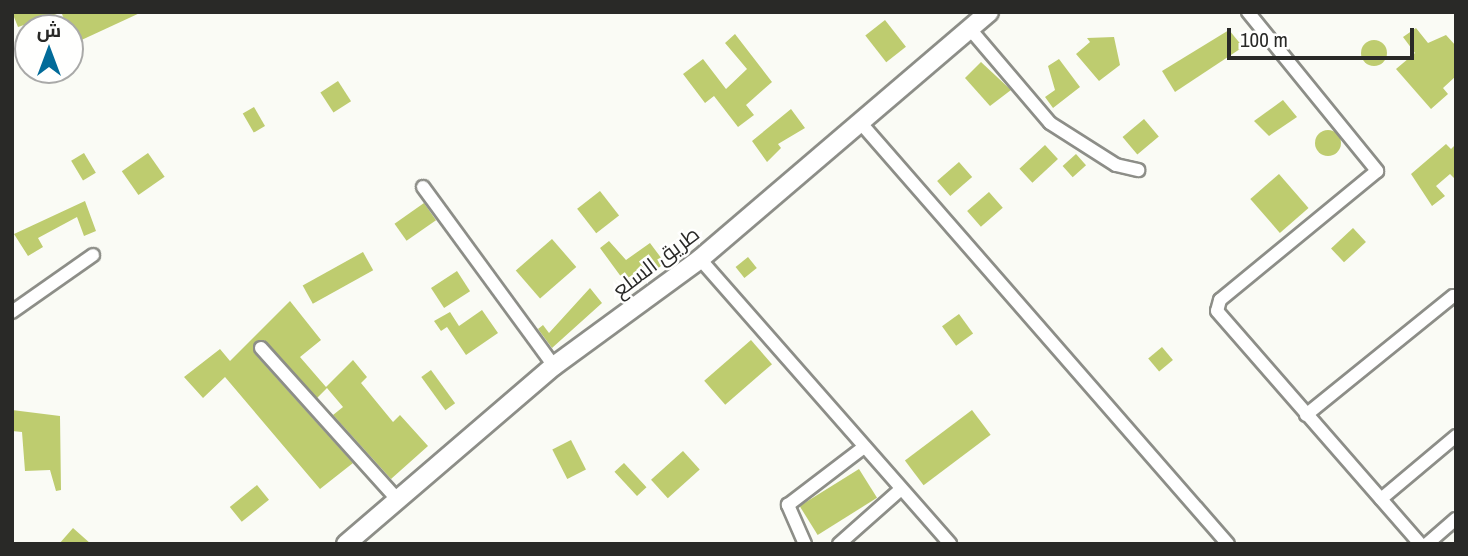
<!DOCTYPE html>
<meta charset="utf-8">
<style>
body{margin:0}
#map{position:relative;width:1468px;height:556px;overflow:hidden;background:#fafbf5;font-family:"Archivo Narrow",Cairo,sans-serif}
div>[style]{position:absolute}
.building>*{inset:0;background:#becc6f;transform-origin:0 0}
.round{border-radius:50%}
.roads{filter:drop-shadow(2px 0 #8d8e88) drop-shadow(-2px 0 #8d8e88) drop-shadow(0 2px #8d8e88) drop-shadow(0 -2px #8d8e88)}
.street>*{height:12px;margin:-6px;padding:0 6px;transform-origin:6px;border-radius:6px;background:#fff}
.secondary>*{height:18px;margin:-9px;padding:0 9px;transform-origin:9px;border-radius:9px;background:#fff}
span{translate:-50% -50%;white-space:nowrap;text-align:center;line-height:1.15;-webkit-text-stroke:5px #fffffe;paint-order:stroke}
.street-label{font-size:21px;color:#292927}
.frame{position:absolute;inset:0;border:14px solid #292927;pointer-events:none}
.north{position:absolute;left:14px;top:14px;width:70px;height:70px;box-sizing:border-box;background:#fffffe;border:2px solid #a9a9a8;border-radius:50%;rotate:0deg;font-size:19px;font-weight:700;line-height:28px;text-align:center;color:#292927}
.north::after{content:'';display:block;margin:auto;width:24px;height:32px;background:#026b99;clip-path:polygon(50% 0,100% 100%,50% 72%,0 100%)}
.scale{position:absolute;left:1227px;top:28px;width:187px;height:32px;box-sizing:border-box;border:4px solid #292927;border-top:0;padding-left:9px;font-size:21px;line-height:24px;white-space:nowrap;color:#292927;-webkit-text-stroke:5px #fffffe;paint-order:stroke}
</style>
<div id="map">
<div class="building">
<i style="clip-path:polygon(12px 12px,57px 12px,57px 14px,18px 27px)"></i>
<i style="clip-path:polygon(61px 12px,142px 12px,75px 43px)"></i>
<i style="left:885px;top:20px;width:34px;height:25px;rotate:52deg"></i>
<i style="clip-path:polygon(1416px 28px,1428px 43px,1446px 35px,1456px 46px,1456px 76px,1443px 88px,1448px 94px,1431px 109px,1396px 69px,1415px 53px,1403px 37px)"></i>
<i style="clip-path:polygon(1229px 30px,1243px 47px,1175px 92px,1162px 71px)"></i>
<i style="clip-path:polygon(735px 34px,772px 82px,746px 105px,754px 115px,738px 127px,714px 96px,705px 103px,683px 74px,703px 59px,726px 89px,747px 69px,725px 43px)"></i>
<i style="clip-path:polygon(1114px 37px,1120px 65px,1099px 81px,1076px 54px,1090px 42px,1087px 38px)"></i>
<i class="round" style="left:1361px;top:40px;width:26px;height:26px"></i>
<i style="clip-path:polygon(1059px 59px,1080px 87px,1053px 108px,1045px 97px,1055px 90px,1048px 66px)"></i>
<i style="clip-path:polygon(981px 62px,1011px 90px,990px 106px,965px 78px)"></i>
<i style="left:338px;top:81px;width:24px;height:21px;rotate:57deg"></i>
<i style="clip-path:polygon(1283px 100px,1297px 117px,1269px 136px,1254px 121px)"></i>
<i style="left:254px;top:107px;width:22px;height:13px;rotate:60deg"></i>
<i style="clip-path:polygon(791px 109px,805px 128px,778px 144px,781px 148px,767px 162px,752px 141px)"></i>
<i style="left:1144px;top:119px;width:23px;height:28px;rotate:50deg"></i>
<i class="round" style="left:1315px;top:130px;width:26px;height:26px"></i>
<i style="clip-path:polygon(1446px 144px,1451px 149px,1456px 144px,1456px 180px,1450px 174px,1436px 186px,1445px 196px,1432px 206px,1411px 174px)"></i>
<i style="left:1045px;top:145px;width:19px;height:35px;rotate:47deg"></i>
<i style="left:84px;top:153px;width:23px;height:15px;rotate:59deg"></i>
<i style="left:148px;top:153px;width:29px;height:32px;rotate:55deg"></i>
<i style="left:1076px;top:154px;width:15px;height:18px;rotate:48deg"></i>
<i style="left:959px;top:162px;width:20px;height:29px;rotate:49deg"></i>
<i style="left:1279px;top:174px;width:45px;height:38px;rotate:49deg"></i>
<i style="left:600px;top:191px;width:31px;height:29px;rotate:52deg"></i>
<i style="left:989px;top:192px;width:21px;height:29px;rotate:49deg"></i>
<i style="clip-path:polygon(85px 201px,96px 231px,84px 236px,77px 217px,38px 238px,43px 247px,28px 256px,14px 234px)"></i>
<i style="left:424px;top:203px;width:21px;height:36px;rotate:55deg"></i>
<i style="left:1353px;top:228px;width:19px;height:30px;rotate:47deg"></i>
<i style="left:552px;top:239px;width:37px;height:48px;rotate:49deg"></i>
<i style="clip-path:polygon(609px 241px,626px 260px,650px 243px,665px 263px,630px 289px,600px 248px)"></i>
<i style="left:363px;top:252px;width:21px;height:69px;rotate:61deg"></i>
<i style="left:748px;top:257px;width:14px;height:16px;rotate:51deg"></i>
<i style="left:457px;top:271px;width:24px;height:31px;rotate:57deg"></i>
<i style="clip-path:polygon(590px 288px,602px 303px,552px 348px,538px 329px,543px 325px,549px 333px)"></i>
<i style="clip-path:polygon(290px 301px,321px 340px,300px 357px,326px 387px,353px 360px,367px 377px,361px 383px,393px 422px,400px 415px,428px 446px,391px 479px,333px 415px,343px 407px,327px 388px,317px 398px,264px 340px,255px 342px,254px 353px,353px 463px,320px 489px,225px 377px,203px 398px,184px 377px,220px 349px,230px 361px)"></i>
<i style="clip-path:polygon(482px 310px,498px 333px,466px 355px,447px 327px,441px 331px,434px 321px,450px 312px,459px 326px)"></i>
<i style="left:959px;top:314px;width:24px;height:21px;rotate:54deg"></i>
<i style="left:751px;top:340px;width:32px;height:62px;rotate:49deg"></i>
<i style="left:1162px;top:347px;width:17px;height:18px;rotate:50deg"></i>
<i style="left:431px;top:370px;width:41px;height:12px;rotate:54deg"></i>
<i style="clip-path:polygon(12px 410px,60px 416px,61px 490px,56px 491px,50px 470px,25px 471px,22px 432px,12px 431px)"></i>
<i style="left:972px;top:410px;width:31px;height:84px;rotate:53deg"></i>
<i style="left:571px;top:440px;width:33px;height:21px;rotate:63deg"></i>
<i style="left:683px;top:451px;width:25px;height:43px;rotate:48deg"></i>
<i style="left:624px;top:463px;width:33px;height:13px;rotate:47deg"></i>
<i style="left:859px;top:469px;width:34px;height:70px;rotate:58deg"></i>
<i style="left:257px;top:485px;width:19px;height:35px;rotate:51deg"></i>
<i style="clip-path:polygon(73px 528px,91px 544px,59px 544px)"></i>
</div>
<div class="roads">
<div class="street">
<i style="left:1248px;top:12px;width:205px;rotate:50.9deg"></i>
<i style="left:1377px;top:171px;width:203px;rotate:140.6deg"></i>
<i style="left:1220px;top:300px;width:11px;rotate:105deg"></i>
<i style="left:1217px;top:311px;width:309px;rotate:48.9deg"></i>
<i style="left:970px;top:29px;width:123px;rotate:49.6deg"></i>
<i style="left:1050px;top:123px;width:78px;rotate:32.5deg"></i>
<i style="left:1116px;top:165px;width:23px;rotate:13deg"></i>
<i style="left:859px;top:121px;width:561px;rotate:48.9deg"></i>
<i style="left:423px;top:187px;width:222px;rotate:53.8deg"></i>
<i style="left:700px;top:259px;width:379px;rotate:48.7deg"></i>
<i style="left:12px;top:312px;width:99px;rotate:-35.1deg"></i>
<i style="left:261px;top:348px;width:202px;rotate:48deg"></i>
<i style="left:1306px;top:415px;width:189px;rotate:-39deg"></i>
<i style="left:1381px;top:499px;width:98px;rotate:-40deg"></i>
<i style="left:805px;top:544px;width:43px;rotate:-113.6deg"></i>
<i style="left:788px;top:505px;width:96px;rotate:-37.3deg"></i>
<i style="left:839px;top:544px;width:83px;rotate:-41.6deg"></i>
<i style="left:1427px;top:544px;width:38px;rotate:-41deg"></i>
</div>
<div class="secondary">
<i style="left:346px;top:544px;width:274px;rotate:-40.6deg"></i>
<i style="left:554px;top:366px;width:181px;rotate:-36.2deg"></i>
<i style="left:700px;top:259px;width:380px;rotate:-40.5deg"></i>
</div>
</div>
<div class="street-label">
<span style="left:656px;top:262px;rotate:-37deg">طريق السلع</span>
</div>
<div class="frame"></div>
<div class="north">ش</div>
<div class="scale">100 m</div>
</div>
